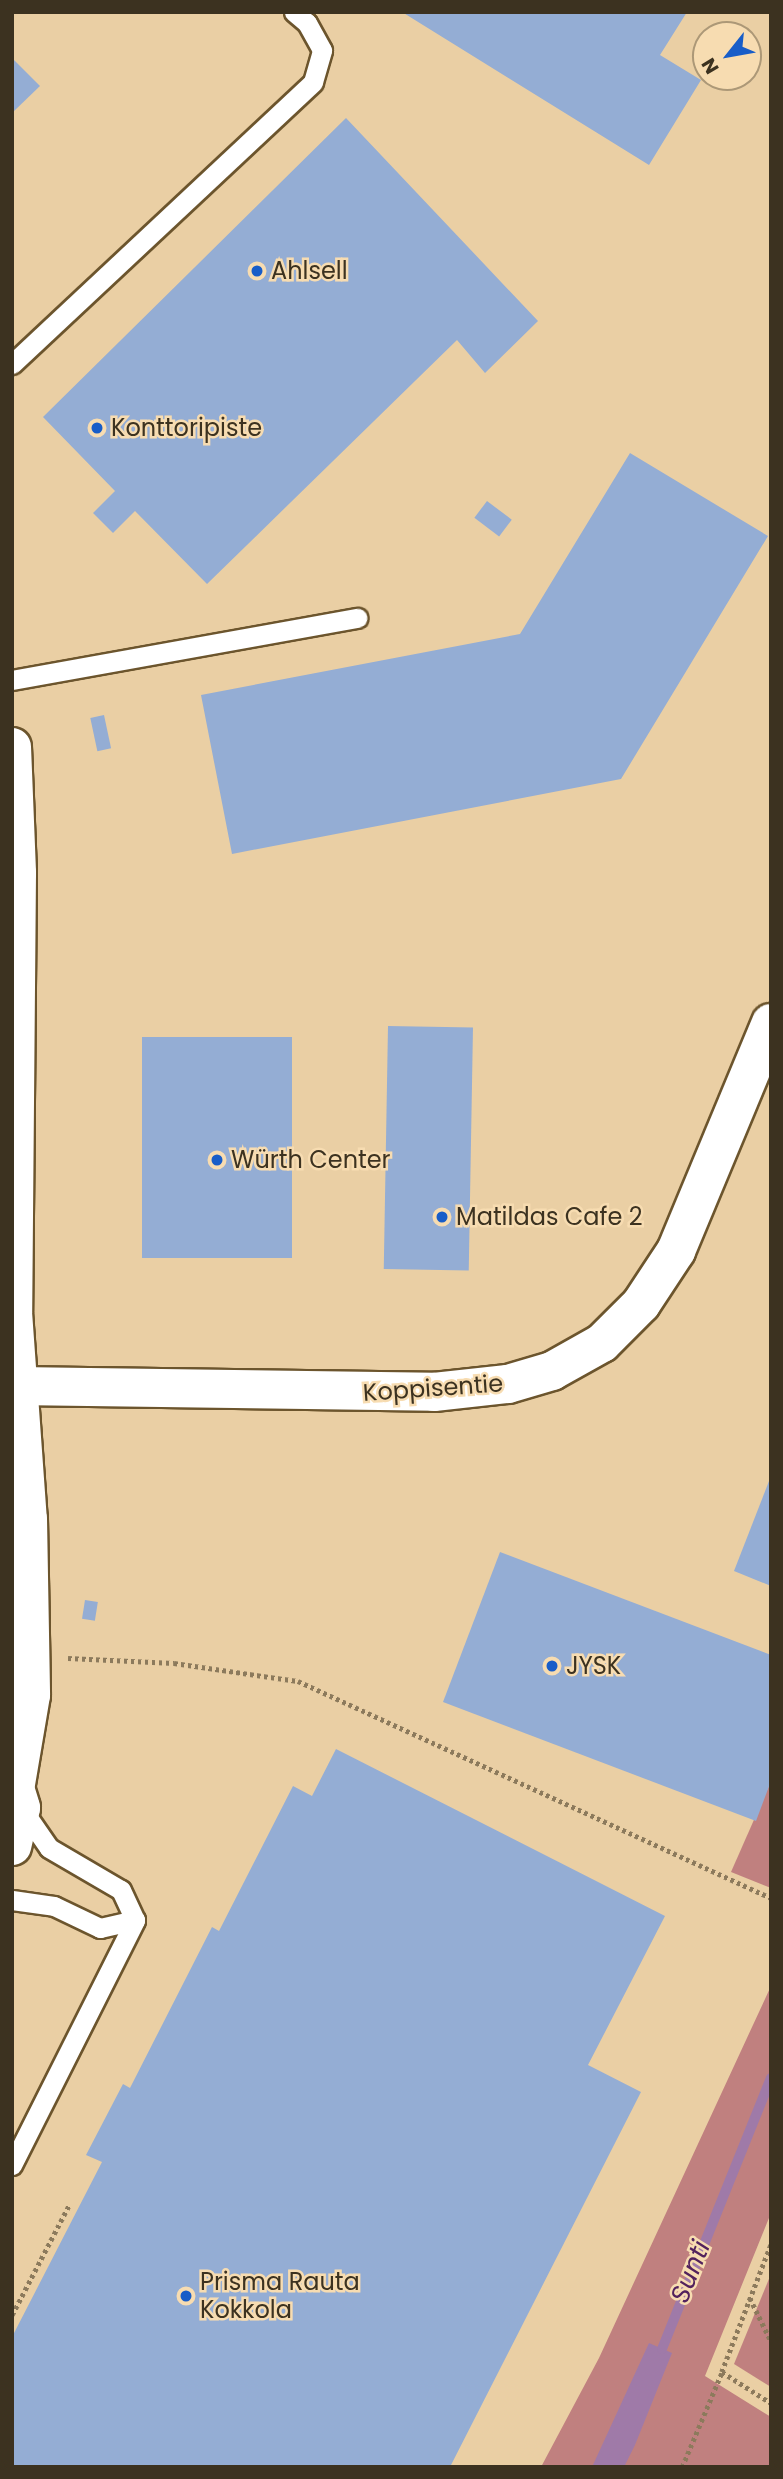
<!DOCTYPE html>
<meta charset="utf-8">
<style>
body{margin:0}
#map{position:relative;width:783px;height:2479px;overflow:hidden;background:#eacfa4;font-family:Poppins,sans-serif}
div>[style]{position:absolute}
.forest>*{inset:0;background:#c0807f}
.water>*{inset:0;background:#9f7aa8}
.stream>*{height:10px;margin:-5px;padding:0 5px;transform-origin:5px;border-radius:5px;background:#9f7aa8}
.building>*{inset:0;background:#94add4;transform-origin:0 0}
.path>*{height:4.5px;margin-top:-2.25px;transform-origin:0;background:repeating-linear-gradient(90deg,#8c7a5c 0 3.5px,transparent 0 7px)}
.roads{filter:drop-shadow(2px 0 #6c552d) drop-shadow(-2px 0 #6c552d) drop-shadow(0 2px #6c552d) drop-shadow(0 -2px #6c552d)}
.service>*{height:19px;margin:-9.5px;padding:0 9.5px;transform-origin:9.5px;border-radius:9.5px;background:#fff}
.minor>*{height:38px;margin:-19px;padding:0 19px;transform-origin:19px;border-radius:19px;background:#fff}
.tertiary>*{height:38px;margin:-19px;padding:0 19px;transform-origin:19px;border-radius:19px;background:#fff}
.dots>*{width:19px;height:19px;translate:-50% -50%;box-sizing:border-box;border:4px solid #f7dcb1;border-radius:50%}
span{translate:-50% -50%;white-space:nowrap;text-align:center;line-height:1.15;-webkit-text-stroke:5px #f7dcb1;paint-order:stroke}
.poi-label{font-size:24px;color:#3c3220}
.left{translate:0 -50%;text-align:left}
.street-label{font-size:24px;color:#3c3220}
.water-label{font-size:26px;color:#52225d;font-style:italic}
.frame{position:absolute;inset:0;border:14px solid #3c3220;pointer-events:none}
.north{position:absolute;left:692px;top:21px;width:70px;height:70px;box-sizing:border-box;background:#f7dcb1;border:2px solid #ac9877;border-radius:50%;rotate:239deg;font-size:19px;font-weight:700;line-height:28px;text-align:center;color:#3c3220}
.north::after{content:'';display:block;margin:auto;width:24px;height:32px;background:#185dc8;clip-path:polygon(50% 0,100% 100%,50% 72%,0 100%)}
</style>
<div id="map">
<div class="forest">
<i style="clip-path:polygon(771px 1781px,771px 1888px,731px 1872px)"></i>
<i style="clip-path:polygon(771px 1986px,771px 2213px,705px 2376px,771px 2417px,771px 2467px,541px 2467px,599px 2358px)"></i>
<i style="clip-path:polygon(771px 2274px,771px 2387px,734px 2364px)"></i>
</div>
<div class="water">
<i style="clip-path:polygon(649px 2343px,672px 2353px,635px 2445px,624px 2467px,592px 2467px)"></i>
</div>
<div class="stream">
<i style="left:662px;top:2349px;width:292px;rotate:-68.1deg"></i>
</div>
<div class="building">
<i style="clip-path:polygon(402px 12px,687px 12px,660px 55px,701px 80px,649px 165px)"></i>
<i style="clip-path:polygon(12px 58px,40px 86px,12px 113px)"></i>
<i style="clip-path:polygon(346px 118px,538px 321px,485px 373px,457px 340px,207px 584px,135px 511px,113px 533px,93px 513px,115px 491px,43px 417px)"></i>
<i style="clip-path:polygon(630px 453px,768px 536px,621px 779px,232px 854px,201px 695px,520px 634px)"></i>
<i style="left:487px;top:501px;width:31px;height:21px;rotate:37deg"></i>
<i style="left:104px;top:715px;width:34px;height:14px;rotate:78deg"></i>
<i style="left:388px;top:1026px;width:85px;height:243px;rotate:1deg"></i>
<i style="left:142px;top:1037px;width:150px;height:221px"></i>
<i style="clip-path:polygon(771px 1476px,771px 1586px,734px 1571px)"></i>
<i style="clip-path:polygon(500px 1552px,771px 1655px,771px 1781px,756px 1821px,443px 1702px)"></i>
<i style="left:85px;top:1600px;width:13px;height:19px;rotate:9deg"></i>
<i style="clip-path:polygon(336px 1749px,665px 1916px,588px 2065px,641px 2092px,450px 2467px,12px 2467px,12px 2337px,102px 2162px,86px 2155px,123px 2084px,130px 2088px,212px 1927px,219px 1931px,293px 1786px,312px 1796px)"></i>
</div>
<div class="path">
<i style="left:68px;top:1658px;width:106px;rotate:2.7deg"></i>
<i style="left:174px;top:1663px;width:125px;rotate:8.3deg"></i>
<i style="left:298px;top:1681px;width:520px;rotate:24.64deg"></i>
<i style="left:771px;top:2245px;width:136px;rotate:111.1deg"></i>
<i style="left:722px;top:2372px;width:58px;rotate:32.3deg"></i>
<i style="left:750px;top:2298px;width:48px;rotate:64deg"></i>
<i style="left:12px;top:2315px;width:124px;rotate:-62.6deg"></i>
<i style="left:682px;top:2467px;width:103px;rotate:-67.2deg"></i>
</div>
<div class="roads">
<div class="service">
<i style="left:12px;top:364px;width:412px;rotate:-43.1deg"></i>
<i style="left:313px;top:82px;width:33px;rotate:-74deg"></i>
<i style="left:322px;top:50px;width:31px;rotate:-119deg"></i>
<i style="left:307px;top:23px;width:17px;rotate:-140deg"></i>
<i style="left:12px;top:680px;width:351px;rotate:-10.2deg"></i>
<i style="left:22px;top:1809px;width:47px;rotate:55.3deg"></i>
<i style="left:49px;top:1848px;width:83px;rotate:30.3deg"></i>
<i style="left:121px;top:1890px;width:33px;rotate:65deg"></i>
<i style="left:12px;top:1900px;width:42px;rotate:8.1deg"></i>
<i style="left:54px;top:1906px;width:51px;rotate:25.6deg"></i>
<i style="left:100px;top:1928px;width:36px;rotate:-13deg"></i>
<i style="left:12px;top:2165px;width:274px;rotate:-63.3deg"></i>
</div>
<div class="minor">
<i style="left:16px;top:1386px;width:418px;rotate:0.8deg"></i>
<i style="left:434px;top:1392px;width:74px;rotate:-6.2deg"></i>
<i style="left:508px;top:1384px;width:46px;rotate:-16.5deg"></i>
<i style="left:552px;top:1371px;width:57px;rotate:-29.2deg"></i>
<i style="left:602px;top:1343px;width:55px;rotate:-45deg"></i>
<i style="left:641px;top:1304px;width:64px;rotate:-56.6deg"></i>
<i style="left:676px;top:1251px;width:247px;rotate:-67.4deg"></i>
</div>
<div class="tertiary">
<i style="left:12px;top:747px;width:126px;rotate:87.7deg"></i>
<i style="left:17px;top:873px;width:439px;rotate:90.5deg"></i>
<i style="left:13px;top:1312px;width:208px;rotate:85.9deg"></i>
<i style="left:28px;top:1519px;width:176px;rotate:89deg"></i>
<i style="left:31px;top:1695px;width:90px;rotate:99.6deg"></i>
<i style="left:12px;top:1778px;width:31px;rotate:73deg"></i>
<i style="left:21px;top:1808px;width:39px;rotate:103deg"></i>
</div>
</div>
<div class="dots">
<i style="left:257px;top:271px;background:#185dc8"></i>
<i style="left:97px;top:428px;background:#185dc8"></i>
<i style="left:217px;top:1160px;background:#185dc8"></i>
<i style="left:442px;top:1217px;background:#185dc8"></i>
<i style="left:552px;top:1666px;background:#185dc8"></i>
<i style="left:186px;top:2296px;background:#185dc8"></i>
</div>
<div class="poi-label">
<span class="left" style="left:271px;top:271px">Ahlsell</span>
<span class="left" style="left:111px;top:428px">Konttoripiste</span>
<span class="left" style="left:231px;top:1160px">Würth Center</span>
<span class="left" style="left:456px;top:1217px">Matildas Cafe 2</span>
<span class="left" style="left:566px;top:1666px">JYSK</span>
<span class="left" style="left:200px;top:2296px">Prisma Rauta<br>Kokkola</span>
</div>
<div class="street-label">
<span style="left:433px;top:1388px;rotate:-4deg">Koppisentie</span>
</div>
<div class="water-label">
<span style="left:691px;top:2272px;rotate:-68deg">Sunti</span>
</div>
<div class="frame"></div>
<div class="north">N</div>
</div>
